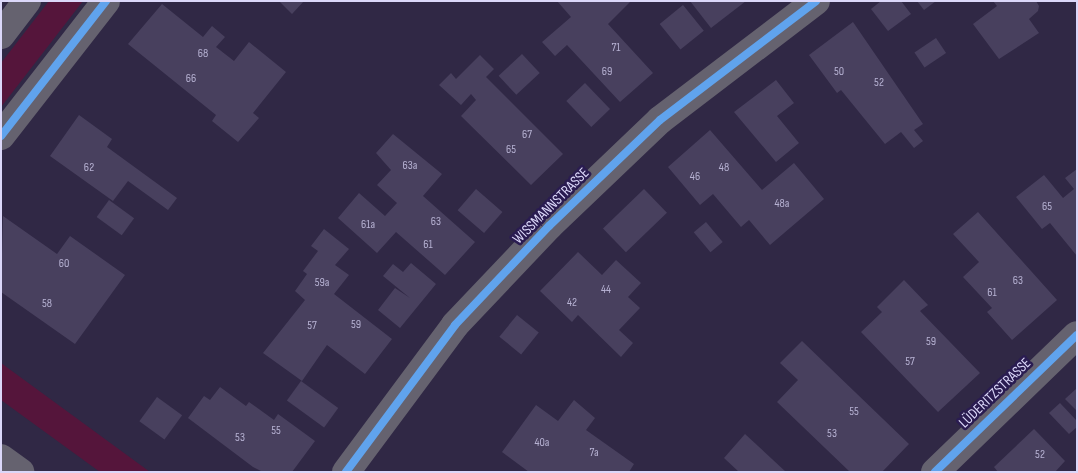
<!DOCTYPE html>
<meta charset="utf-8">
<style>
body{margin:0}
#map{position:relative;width:1078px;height:473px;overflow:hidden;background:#302845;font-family:"Sofia Sans Condensed",sans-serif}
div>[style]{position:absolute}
.green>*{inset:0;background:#55153b}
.building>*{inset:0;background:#48405e;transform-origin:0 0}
.street>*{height:28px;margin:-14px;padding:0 14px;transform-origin:14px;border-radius:14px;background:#65626f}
.cycleway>*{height:8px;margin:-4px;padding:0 4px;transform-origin:4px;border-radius:4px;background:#60a3ed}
span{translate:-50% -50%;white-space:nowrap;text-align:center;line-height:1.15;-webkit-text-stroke:5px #2a1c51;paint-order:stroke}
.number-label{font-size:12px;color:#b6b1d2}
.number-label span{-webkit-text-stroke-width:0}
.street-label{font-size:15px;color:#dbd7f9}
.frame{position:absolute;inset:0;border:2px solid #dbd7f9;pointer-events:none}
</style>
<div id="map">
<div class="green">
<i style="clip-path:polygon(49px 1px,83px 1px,1px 107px,1px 63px)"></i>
<i style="clip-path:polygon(1px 363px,150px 472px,100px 472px,1px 400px)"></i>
</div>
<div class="building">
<i style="clip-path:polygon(279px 1px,304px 1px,292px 14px)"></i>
<i style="clip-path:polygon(557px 1px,631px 1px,608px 24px,653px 73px,620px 102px,567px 45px,555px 56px,542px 42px,571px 17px)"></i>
<i style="clip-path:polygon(690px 1px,746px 1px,711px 28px)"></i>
<i style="clip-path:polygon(881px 1px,901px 1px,911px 14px,888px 31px,871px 9px)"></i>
<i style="clip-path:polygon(917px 1px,936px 1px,924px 10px)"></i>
<i style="clip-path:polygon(993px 1px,1036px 1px,1039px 6px,1038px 11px,1029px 19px,1039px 33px,999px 59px,973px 24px,997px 6px)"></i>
<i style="clip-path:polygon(162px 4px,203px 37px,212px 26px,225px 37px,216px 47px,234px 61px,249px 42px,286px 72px,253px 113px,259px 118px,238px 142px,212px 121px,216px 115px,128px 44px)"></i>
<i style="left:683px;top:5px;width:33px;height:30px;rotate:51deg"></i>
<i style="clip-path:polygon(853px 22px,923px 124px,914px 130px,923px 141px,914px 148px,901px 132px,885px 144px,841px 90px,837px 93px,809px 55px)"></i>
<i style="left:936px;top:38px;width:18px;height:26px;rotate:56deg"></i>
<i style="left:522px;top:54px;width:26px;height:32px;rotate:47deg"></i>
<i style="clip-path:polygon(480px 55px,494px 69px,486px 77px,563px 154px,531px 185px,461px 116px,476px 100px,471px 94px,461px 105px,439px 85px,451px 73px,456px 79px)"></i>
<i style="clip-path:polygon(776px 80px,794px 103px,777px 116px,799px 143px,776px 162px,734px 112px)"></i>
<i style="left:585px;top:83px;width:36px;height:26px;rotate:46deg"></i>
<i style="clip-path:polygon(79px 115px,112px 139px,107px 147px,177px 198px,168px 210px,128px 181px,113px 201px,50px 156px)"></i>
<i style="clip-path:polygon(710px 130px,762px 190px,794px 163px,824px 199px,770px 245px,749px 220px,741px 227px,713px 194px,700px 205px,668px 167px)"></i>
<i style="clip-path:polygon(393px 134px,442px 174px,423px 196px,475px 242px,445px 275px,396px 232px,377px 253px,338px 218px,359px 193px,385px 216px,397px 203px,377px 185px,391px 170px,376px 153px)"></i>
<i style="clip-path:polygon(1077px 169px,1077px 256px,1050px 223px,1042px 229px,1016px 197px,1044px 175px,1063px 198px,1074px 189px,1065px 178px)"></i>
<i style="left:476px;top:189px;width:35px;height:28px;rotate:41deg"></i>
<i style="left:644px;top:189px;width:33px;height:57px;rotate:46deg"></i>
<i style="left:109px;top:200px;width:31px;height:21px;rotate:36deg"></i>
<i style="clip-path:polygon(978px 212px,1057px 300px,1012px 340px,987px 312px,992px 308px,963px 277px,979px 262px,953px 234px)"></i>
<i style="clip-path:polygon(3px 216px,57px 254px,70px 236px,125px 275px,75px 344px,1px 292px)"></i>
<i style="left:706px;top:222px;width:26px;height:16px;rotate:50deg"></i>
<i style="clip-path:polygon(324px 229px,349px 249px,335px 265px,349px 275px,334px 294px,392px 339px,365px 374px,327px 345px,302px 381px,263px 353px,305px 300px,295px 291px,307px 274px,303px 271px,318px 251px,311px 246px)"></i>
<i style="clip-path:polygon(578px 252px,602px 275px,616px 260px,641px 283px,628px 297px,640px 308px,619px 330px,633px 343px,621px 357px,578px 315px,572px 322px,540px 291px)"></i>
<i style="clip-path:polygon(411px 263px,436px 284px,400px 328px,378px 310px,395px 288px,410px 298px,383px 276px,393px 264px,403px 272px)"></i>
<i style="clip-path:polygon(904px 280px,928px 305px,920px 311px,980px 373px,938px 412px,861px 332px,882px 312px,877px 307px)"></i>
<i style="left:517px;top:315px;width:28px;height:28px;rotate:39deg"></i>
<i style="clip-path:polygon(802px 341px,909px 444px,882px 472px,850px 472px,777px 402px,798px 380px,780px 363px)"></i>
<i style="left:301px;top:381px;width:46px;height:24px;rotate:36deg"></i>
<i style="clip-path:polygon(220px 387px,246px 406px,249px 402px,274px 420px,278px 414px,315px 441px,292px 472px,263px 472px,253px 467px,188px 418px,204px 396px,210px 400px)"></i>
<i style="clip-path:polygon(1077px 388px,1077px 411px,1065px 399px)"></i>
<i style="left:157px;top:397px;width:31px;height:30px;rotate:36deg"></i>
<i style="clip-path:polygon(574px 400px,595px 418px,586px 430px,634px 464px,629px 472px,529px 472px,502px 452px,536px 405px,558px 421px)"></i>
<i style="clip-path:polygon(1060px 403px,1077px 421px,1077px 427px,1069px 434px,1049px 413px)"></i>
<i style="clip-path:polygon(1034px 429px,1065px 461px,1055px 472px,998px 472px,994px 467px)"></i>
<i style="clip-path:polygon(745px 434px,786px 472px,739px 472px,724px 458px)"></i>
</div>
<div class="street">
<i style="left:1px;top:35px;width:43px;rotate:-52.6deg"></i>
<i style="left:1px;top:136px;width:171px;rotate:-52.1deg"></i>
<i style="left:1px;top:458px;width:24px;rotate:36deg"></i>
<i style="left:346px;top:472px;width:183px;rotate:-53.4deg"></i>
<i style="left:455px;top:325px;width:137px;rotate:-46.5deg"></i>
<i style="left:549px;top:226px;width:153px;rotate:-43.7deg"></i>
<i style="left:660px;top:120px;width:196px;rotate:-37.3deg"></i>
<i style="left:935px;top:472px;width:197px;rotate:-44deg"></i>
</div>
<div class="cycleway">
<i style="left:1px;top:136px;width:171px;rotate:-52.1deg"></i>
<i style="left:346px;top:472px;width:183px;rotate:-53.4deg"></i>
<i style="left:455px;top:325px;width:137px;rotate:-46.5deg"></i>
<i style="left:549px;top:226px;width:153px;rotate:-43.7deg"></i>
<i style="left:660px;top:120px;width:196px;rotate:-37.3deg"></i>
<i style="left:935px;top:472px;width:197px;rotate:-44deg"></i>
</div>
<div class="number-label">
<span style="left:616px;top:48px">71</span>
<span style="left:203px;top:54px">68</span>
<span style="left:607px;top:72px">69</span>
<span style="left:839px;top:72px">50</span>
<span style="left:191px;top:79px">66</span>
<span style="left:879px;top:83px">52</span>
<span style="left:527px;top:135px">67</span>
<span style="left:511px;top:150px">65</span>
<span style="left:410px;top:166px">63a</span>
<span style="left:89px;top:168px">62</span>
<span style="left:724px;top:168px">48</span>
<span style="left:695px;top:177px">46</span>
<span style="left:782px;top:204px">48a</span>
<span style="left:1047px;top:207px">65</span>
<span style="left:436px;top:222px">63</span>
<span style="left:368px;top:225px">61a</span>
<span style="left:428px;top:245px">61</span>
<span style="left:64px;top:264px">60</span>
<span style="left:1018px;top:281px">63</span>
<span style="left:322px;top:283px">59a</span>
<span style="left:606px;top:290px">44</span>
<span style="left:992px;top:293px">61</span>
<span style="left:572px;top:303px">42</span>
<span style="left:47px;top:304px">58</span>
<span style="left:356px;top:325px">59</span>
<span style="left:312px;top:326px">57</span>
<span style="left:931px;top:342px">59</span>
<span style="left:910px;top:362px">57</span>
<span style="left:854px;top:412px">55</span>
<span style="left:276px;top:431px">55</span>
<span style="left:832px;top:434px">53</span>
<span style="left:240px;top:438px">53</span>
<span style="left:542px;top:443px">40a</span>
<span style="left:594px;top:453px">7a</span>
<span style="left:1040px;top:455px">52</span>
</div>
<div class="street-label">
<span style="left:551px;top:206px;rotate:-45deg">WISSMANNSTRASSE</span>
<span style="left:995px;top:393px;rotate:-44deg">LÜDERITZSTRASSE</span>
</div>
<div class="frame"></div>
</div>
